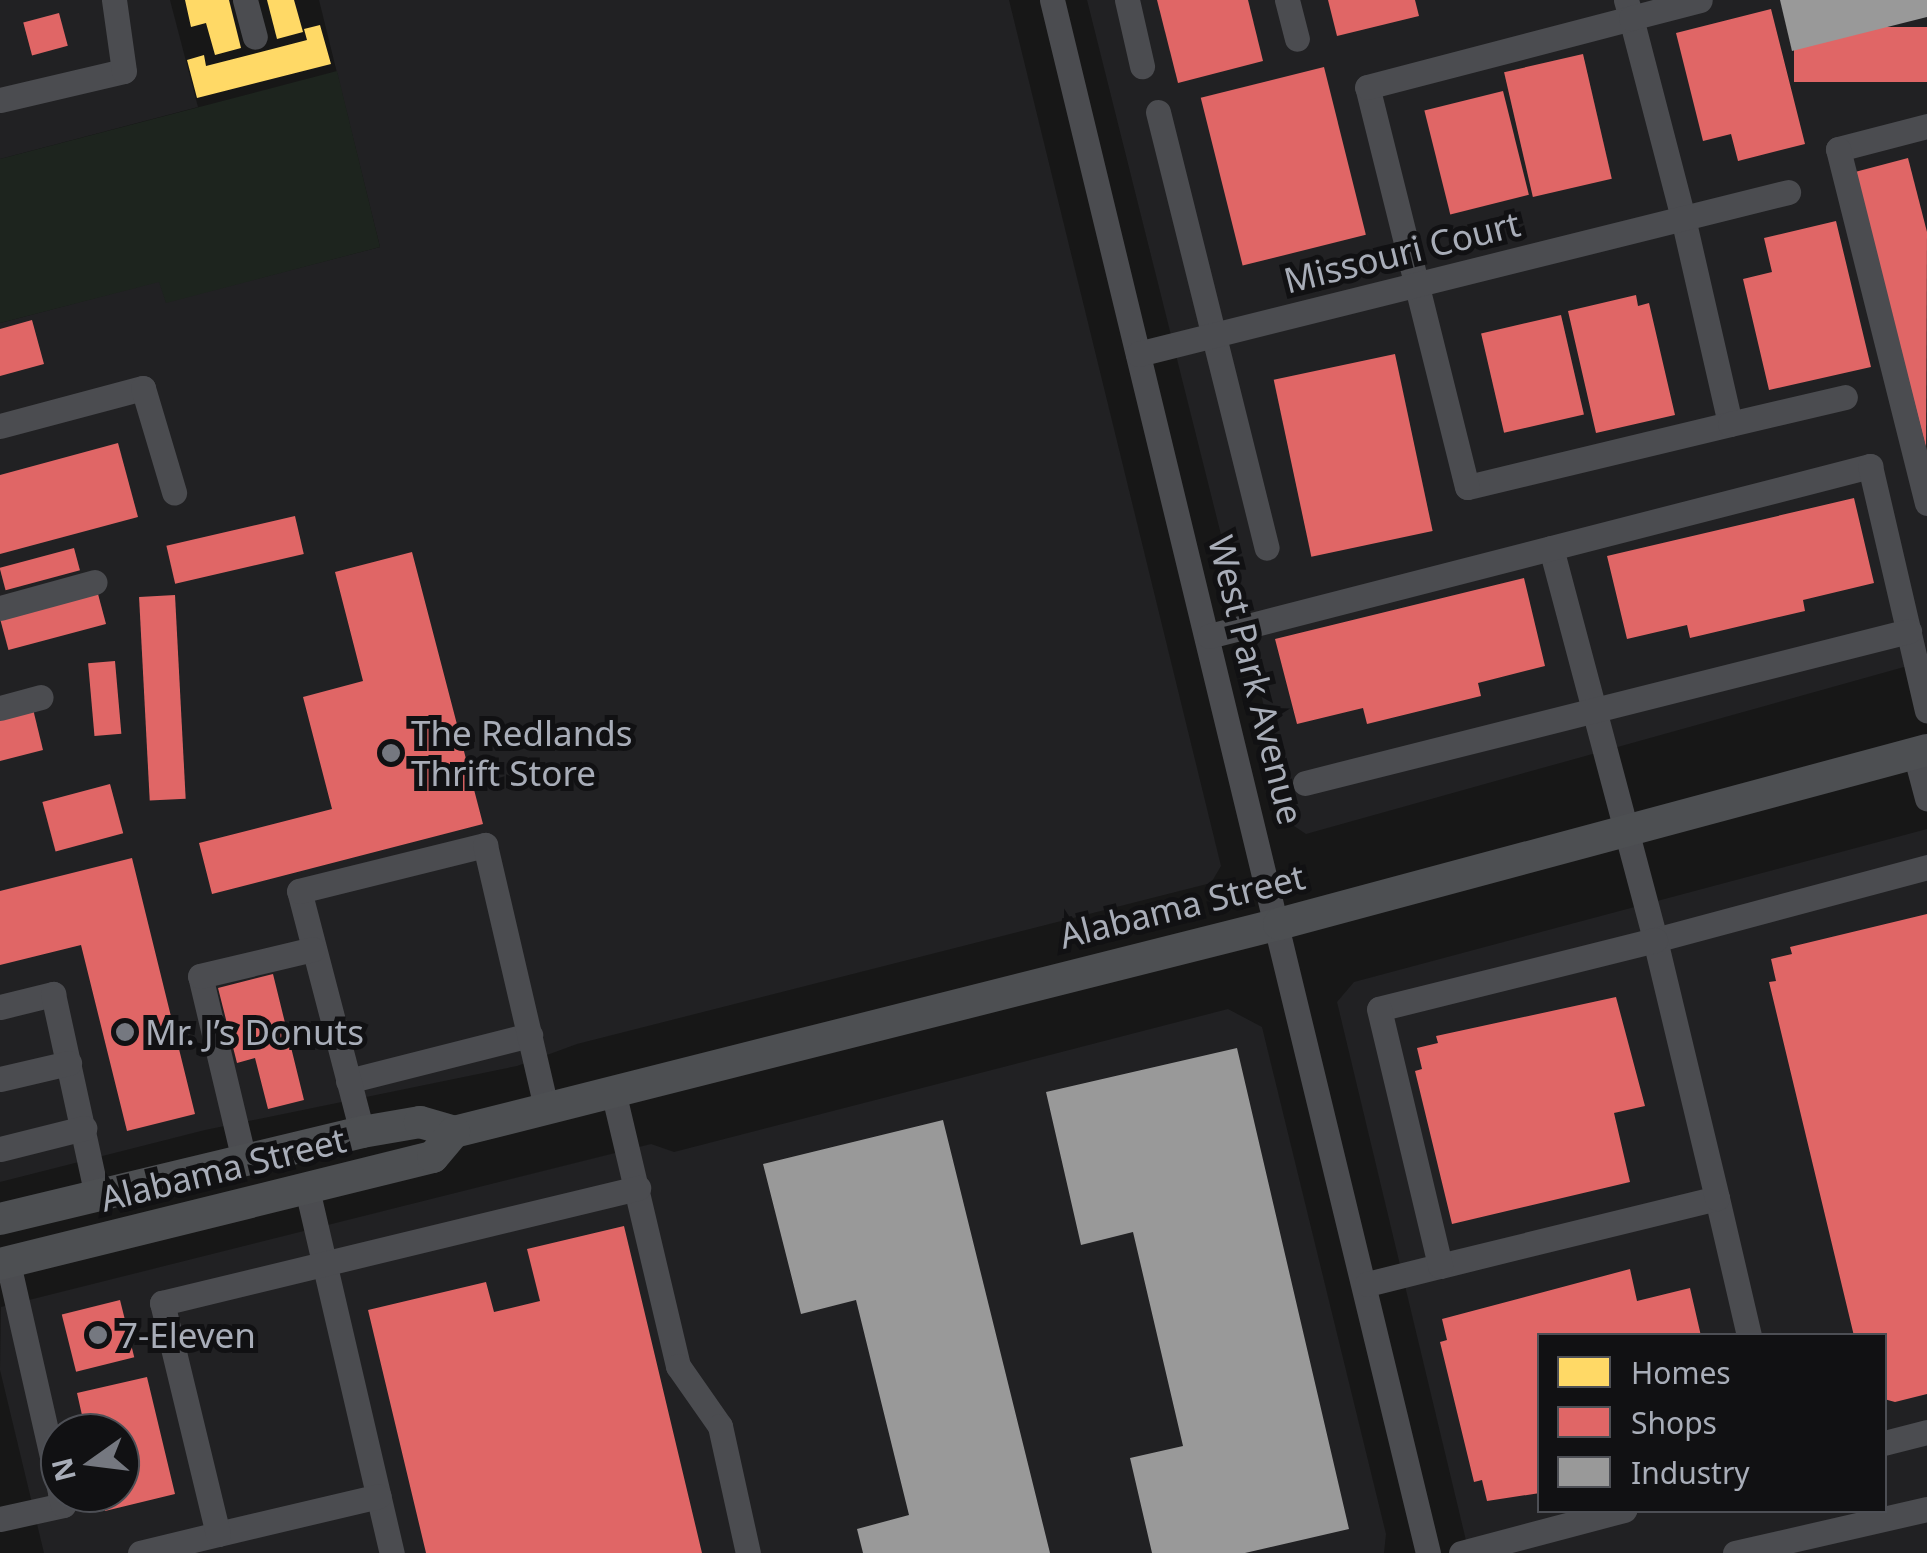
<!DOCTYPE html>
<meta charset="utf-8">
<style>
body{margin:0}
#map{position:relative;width:1927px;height:1553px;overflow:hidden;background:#171717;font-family:"Noto Sans",sans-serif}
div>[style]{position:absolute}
.built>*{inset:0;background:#212123}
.green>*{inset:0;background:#1d241e}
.homes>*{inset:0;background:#ffd966}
.shops>*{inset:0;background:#e06666;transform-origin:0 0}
.industry>*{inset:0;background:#999}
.minor>*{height:25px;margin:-12.5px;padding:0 12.5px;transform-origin:12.5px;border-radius:12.5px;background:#4b4c50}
.major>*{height:32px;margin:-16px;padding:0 16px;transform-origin:16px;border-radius:16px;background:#4d4f52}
.dots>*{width:28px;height:28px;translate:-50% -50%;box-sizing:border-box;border:5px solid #111113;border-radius:50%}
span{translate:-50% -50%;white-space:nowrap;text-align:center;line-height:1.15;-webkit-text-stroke:10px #111113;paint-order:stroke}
.street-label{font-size:35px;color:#a8adb8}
.poi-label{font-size:35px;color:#a8adb8}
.left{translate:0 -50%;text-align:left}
.legend{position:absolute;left:1537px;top:1333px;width:350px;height:180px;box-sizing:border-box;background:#111113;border:2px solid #4d4f55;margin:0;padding:12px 18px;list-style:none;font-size:30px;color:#a8adb8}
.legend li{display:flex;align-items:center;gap:20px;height:50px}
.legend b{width:50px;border:2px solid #4d4f55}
.north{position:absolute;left:40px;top:1413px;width:100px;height:100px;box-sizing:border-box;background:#111113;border:2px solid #4d4f55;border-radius:50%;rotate:256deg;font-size:28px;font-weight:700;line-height:40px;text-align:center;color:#a8adb8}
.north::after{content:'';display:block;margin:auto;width:35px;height:45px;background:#757880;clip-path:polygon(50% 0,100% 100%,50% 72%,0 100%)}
</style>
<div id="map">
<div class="built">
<i style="clip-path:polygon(0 0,170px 0,198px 107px,0 159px)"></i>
<i style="clip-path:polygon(319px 0,1009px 0,1221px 866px,1211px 883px,577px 1044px,517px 1066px,205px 1130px,0 1182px,0 323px,160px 281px,166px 302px,380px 247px)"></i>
<i style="clip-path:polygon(1087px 0,1927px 0,1927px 667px,1904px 667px,1306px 834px,1294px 826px)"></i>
<i style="clip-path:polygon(evenodd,1927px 829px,1927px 1553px,1469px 1553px,1337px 1002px,1354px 982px,1927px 829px,1540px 1336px,1884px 1336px,1884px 1510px,1540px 1510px,1540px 1336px)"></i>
<i style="clip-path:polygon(evenodd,1228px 1009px,1262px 1027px,1386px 1534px,1384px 1553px,44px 1553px,0 1370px,1px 1307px,651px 1144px,674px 1152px,1228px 1009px,60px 1433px,120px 1433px,120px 1493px,60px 1493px,60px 1433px)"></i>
</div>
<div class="green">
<i style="clip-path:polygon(337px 71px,380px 247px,166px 303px,159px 282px,0 323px,0 159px)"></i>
</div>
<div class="homes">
<i style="clip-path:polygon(185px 0,229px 0,241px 48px,215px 55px,206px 23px,191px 27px)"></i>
<i style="clip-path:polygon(267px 0,294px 0,303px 32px,277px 39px)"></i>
<i style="clip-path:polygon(320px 25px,331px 64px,197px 98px,187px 60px,204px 55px,206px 66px,307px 40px,304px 29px)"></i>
</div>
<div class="shops">
<i style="clip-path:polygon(1157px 0,1248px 0,1263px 61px,1178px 83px)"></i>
<i style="clip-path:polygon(1328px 0,1415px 0,1419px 16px,1337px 36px)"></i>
<i style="clip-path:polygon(1771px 9px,1805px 144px,1738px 161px,1731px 134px,1703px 141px,1676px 33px)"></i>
<i style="left:59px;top:13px;width:34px;height:37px;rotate:75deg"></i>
<i style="left:1927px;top:27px;width:55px;height:133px;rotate:90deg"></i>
<i style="left:1583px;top:54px;width:128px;height:81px;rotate:77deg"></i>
<i style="left:1324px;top:67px;width:173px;height:127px;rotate:76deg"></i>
<i style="left:1503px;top:91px;width:107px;height:81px;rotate:76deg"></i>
<i style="clip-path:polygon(1908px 158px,1927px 232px,1926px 448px,1855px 172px)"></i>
<i style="clip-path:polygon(1836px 221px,1871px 367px,1769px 390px,1743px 279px,1772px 272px,1764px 238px)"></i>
<i style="clip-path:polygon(1636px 295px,1638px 306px,1649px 303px,1675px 415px,1596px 433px,1568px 311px)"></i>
<i style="left:1561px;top:315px;width:102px;height:82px;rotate:77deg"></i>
<i style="clip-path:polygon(32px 320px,44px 364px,0 376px,0 329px)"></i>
<i style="left:1395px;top:354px;width:181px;height:124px;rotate:78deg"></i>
<i style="clip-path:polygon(118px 443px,138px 517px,0 554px,0 475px)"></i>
<i style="clip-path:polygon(1854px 498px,1874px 583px,1803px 600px,1805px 611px,1690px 638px,1687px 625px,1627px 639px,1607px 556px)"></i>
<i style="left:295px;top:516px;width:39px;height:132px;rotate:77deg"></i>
<i style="left:74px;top:548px;width:23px;height:77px;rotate:75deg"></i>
<i style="clip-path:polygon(412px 552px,483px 824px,212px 894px,199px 843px,332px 809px,303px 697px,363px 681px,335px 572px)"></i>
<i style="clip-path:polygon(1524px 578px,1545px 666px,1478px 683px,1481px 696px,1367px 724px,1363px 708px,1297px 724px,1275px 639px)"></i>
<i style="left:98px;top:594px;width:31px;height:101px;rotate:75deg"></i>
<i style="left:175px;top:595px;width:204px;height:36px;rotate:87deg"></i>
<i style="left:115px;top:661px;width:73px;height:27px;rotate:85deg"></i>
<i style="clip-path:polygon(33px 709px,43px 750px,0 761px,0 717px)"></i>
<i style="left:110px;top:784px;width:51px;height:70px;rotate:75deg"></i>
<i style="clip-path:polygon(132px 858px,195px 1114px,127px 1131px,81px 945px,0 965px,0 891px)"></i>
<i style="clip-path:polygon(1927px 914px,1927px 1394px,1895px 1402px,1884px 1399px,1884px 1336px,1854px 1336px,1769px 982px,1776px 981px,1771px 959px,1792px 954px,1790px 947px)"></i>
<i style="clip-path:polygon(273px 974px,304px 1100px,268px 1109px,255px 1058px,237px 1063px,218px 988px)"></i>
<i style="clip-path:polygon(1616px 997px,1645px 1106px,1614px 1113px,1630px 1182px,1452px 1224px,1415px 1071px,1422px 1069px,1417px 1048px,1438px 1043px,1436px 1036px)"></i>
<i style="clip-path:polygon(624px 1226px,702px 1553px,426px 1553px,368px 1310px,486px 1282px,494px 1312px,540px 1301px,527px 1249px)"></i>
<i style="clip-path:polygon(1630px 1269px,1637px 1301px,1690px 1288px,1701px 1336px,1540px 1336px,1540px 1493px,1487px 1501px,1482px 1480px,1474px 1482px,1440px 1342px,1447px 1340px,1442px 1319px)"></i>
<i style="left:120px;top:1300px;width:59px;height:60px;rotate:76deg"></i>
<i style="clip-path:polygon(147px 1377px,175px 1494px,105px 1511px,101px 1493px,120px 1493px,120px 1433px,86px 1433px,77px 1393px)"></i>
</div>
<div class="industry">
<i style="clip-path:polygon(1780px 0,1927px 0,1927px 17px,1792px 51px)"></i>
<i style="clip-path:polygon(1237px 1048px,1349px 1529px,1245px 1553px,1152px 1553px,1130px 1458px,1183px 1446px,1133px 1232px,1081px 1245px,1046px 1092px)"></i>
<i style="clip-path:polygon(943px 1120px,1050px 1553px,863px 1553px,857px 1529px,909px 1515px,856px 1300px,801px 1314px,763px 1164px)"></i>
</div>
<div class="minor">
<i style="left:245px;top:0;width:38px;rotate:75deg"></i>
<i style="left:1052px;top:0;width:1598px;rotate:76.39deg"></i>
<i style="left:1127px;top:0;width:68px;rotate:77.2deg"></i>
<i style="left:1287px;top:0;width:40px;rotate:75.6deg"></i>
<i style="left:1626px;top:0;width:19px;rotate:74deg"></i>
<i style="left:1631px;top:18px;width:207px;rotate:75.4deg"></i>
<i style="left:1683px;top:218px;width:211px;rotate:77.1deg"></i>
<i style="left:1730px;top:424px;width:270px;rotate:166.5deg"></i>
<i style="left:1467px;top:487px;width:412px;rotate:-104deg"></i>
<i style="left:1367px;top:87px;width:273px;rotate:-14.6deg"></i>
<i style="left:1631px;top:18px;width:71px;rotate:-14.6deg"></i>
<i style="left:0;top:100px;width:127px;rotate:-13.2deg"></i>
<i style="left:124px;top:71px;width:72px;rotate:-98deg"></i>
<i style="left:1158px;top:112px;width:449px;rotate:76deg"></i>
<i style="left:1927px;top:126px;width:92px;rotate:165.5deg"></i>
<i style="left:1838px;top:149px;width:365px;rotate:75.9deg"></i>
<i style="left:1138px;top:354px;width:670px;rotate:-13.99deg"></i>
<i style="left:1730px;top:424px;width:118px;rotate:-13.2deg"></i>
<i style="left:0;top:426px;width:148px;rotate:-14.9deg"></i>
<i style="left:143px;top:388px;width:109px;rotate:73.4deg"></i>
<i style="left:1551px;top:548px;width:406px;rotate:75.1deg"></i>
<i style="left:1655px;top:940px;width:282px;rotate:-15deg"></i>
<i style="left:0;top:608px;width:98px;rotate:-15.3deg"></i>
<i style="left:1209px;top:636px;width:683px;rotate:-14.42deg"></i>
<i style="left:1870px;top:466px;width:251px;rotate:76.9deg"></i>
<i style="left:0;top:708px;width:42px;rotate:-15deg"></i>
<i style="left:1915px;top:753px;width:47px;rotate:75.1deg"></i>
<i style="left:1305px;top:783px;width:623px;rotate:-14.13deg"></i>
<i style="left:0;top:1007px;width:55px;rotate:-13.8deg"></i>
<i style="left:53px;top:994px;width:206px;rotate:77.7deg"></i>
<i style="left:0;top:1079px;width:71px;rotate:-13.1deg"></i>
<i style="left:348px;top:1081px;width:188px;rotate:-14.2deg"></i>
<i style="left:613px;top:1091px;width:283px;rotate:76.7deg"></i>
<i style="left:678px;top:1366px;width:73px;rotate:55deg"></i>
<i style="left:720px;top:1426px;width:130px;rotate:77.6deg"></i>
<i style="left:362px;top:1132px;width:249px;rotate:-104.6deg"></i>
<i style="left:299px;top:891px;width:192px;rotate:-13.9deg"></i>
<i style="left:485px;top:845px;width:270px;rotate:76.9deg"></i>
<i style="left:0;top:1149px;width:87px;rotate:-14deg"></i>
<i style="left:244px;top:1160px;width:189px;rotate:-103.4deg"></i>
<i style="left:200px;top:976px;width:116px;rotate:-13.4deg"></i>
<i style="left:307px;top:1189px;width:374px;rotate:76.9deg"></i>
<i style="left:1717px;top:1198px;width:142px;rotate:76.9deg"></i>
<i style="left:8px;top:1263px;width:234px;rotate:77.2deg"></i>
<i style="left:1367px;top:1284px;width:75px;rotate:-13.9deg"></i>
<i style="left:1440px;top:1266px;width:285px;rotate:-13.8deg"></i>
<i style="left:1717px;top:1198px;width:265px;rotate:-103.5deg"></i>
<i style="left:1655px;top:940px;width:284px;rotate:166deg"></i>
<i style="left:1379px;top:1009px;width:264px;rotate:76.6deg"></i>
<i style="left:1884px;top:1443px;width:44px;rotate:-14.3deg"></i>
<i style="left:0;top:1519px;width:65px;rotate:-12.5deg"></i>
<i style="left:63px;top:1505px;width:12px;rotate:-104deg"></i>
<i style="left:218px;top:1534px;width:165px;rotate:-13.3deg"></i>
<i style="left:140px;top:1553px;width:80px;rotate:-13.7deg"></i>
<i style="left:218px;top:1534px;width:238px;rotate:-103.6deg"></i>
<i style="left:162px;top:1303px;width:490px;rotate:-13.6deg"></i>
<i style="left:1461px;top:1553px;width:169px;rotate:-14.8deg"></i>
<i style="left:1735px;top:1553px;width:197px;rotate:-12.9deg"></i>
</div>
<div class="major">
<i style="left:0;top:1219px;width:372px;rotate:-13.5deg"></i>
<i style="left:362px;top:1132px;width:59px;rotate:-9.8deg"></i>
<i style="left:420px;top:1122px;width:35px;rotate:16deg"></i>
<i style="left:454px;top:1132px;width:851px;rotate:-14.15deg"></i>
<i style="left:1279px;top:924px;width:671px;rotate:-15.03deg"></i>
<i style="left:0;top:1264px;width:446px;rotate:-13.9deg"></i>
<i style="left:433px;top:1157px;width:33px;rotate:-50deg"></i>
</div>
<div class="dots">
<i style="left:391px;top:753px;background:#757880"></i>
<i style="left:125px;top:1032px;background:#757880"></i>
<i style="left:98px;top:1335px;background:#757880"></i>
</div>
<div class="street-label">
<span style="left:1402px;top:252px;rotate:-14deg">Missouri Court</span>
<span style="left:1256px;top:680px;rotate:76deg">West Park Avenue</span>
<span style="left:1182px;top:906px;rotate:-14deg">Alabama Street</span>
<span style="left:223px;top:1169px;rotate:-14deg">Alabama Street</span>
</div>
<div class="poi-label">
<span class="left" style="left:411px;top:753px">The Redlands<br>Thrift Store</span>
<span class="left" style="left:145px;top:1032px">Mr. J’s Donuts</span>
<span class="left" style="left:118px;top:1335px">7-Eleven</span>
</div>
<ul class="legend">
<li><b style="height:28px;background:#ffd966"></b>Homes</li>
<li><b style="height:28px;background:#e06666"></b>Shops</li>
<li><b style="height:28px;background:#999"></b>Industry</li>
</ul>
<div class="north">N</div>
</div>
